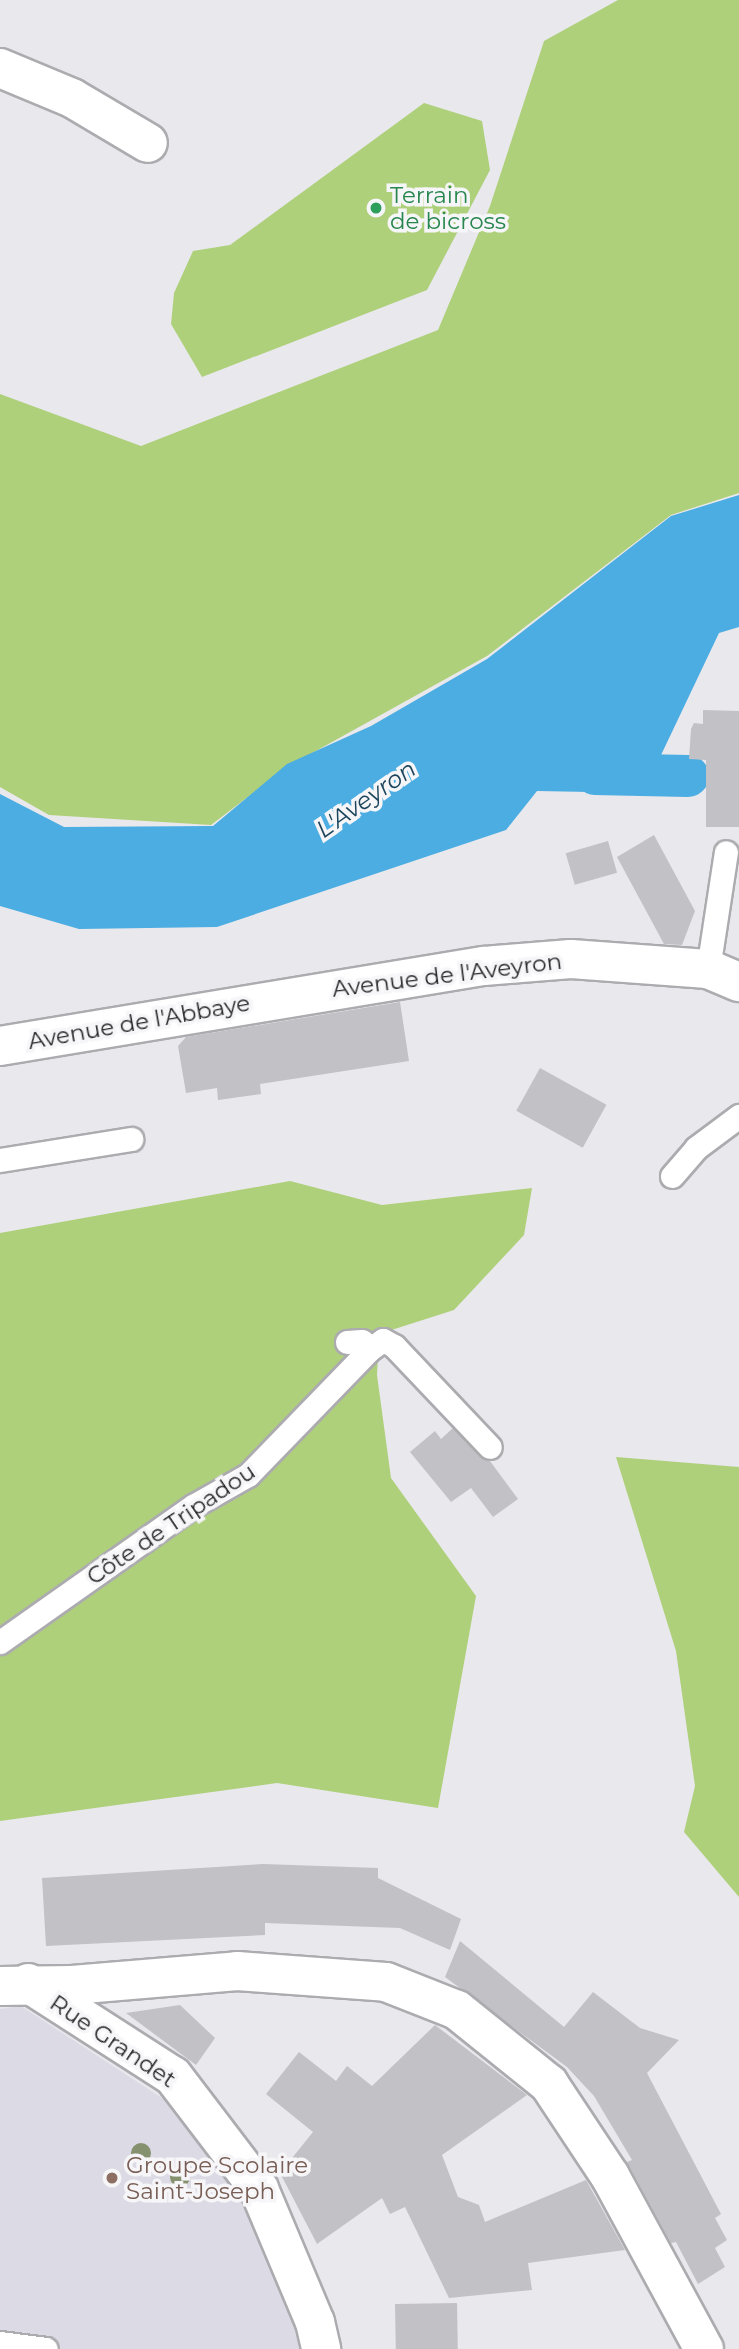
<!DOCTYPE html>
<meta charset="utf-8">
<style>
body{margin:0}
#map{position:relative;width:739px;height:2349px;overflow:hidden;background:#e9e8ec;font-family:Montserrat,sans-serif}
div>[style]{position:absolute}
.built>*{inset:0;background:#dcdae4}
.green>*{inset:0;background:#afd07b}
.water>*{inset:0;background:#4cade2}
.canal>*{height:42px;margin:-21px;padding:0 21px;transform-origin:21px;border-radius:21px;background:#4cade2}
.building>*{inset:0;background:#c2c1c5;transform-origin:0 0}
.roads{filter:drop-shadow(2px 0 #acabaf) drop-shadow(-2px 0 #acabaf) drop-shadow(0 2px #acabaf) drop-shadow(0 -2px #acabaf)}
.service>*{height:23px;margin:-11.5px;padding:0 11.5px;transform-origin:11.5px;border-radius:11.5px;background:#fff}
.minor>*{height:38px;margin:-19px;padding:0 19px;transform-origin:19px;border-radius:19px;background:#fff}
.tertiary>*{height:38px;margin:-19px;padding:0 19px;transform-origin:19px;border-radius:19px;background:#fff}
.trees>*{width:20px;height:20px;margin:-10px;border-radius:50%;background:#86916f}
.dots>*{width:19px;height:19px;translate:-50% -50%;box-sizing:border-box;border:4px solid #f6f6f9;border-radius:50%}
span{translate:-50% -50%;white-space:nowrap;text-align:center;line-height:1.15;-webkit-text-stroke:7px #f6f6f9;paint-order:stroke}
.leisure-label{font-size:23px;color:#27864d}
.left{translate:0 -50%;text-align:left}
.street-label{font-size:23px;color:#282829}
.education-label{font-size:23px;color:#785e54}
.water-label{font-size:24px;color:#1c455b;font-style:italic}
</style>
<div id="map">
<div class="built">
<i style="clip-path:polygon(21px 2006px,165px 2100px,229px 2179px,278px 2272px,303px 2349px,0 2349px,0 2009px)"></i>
</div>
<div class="green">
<i style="clip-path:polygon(618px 0,739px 0,739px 493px,671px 515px,487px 656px,287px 767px,211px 825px,49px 815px,0 787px,0 394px,141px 446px,438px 330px,490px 206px,544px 41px)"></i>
<i style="clip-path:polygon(424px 103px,482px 121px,490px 170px,427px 290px,202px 377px,171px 324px,174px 293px,193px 251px,230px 245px)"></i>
<i style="clip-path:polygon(290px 1181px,382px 1205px,532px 1188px,524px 1235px,454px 1310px,379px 1334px,377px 1375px,391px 1478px,476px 1596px,438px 1808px,277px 1783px,0 1821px,0 1233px)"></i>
<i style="clip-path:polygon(616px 1457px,739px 1467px,739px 1897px,684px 1832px,695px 1786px,676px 1651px)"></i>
</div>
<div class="water">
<i style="clip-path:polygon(739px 495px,739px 627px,719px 633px,643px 793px,537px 791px,506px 830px,217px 927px,79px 929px,0 906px,0 794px,64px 827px,213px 826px,287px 764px,371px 726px,487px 659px,671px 516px)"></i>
</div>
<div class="canal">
<i style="left:595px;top:774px;width:93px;rotate:1.2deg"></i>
</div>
<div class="building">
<i style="clip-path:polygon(703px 710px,739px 711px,739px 827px,706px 827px,706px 760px,689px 759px,691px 729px,694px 723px,703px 724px)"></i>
<i style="clip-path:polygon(654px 835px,695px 911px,682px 945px,664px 944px,617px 857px)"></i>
<i style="left:608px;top:841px;width:33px;height:44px;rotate:74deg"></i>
<i style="clip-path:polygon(400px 1002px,409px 1061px,260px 1084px,261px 1094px,218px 1100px,217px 1088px,186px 1093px,178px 1046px,186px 1037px)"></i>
<i style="left:540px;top:1068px;width:76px;height:49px;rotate:29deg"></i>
<i style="clip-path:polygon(453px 1428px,480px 1457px,490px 1461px,518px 1499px,493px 1517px,471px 1488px,451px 1502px,410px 1452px,435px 1431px,441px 1439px)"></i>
<i style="clip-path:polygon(263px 1864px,378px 1868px,378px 1878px,461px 1919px,450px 1950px,400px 1928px,265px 1923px,265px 1935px,46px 1946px,42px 1878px)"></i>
<i style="clip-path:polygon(460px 1941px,564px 2027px,593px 1992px,640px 2028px,679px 2040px,647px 2073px,721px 2214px,715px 2218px,727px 2240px,715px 2248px,725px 2267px,698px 2284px,676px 2242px,671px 2243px,627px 2162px,632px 2160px,594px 2096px,567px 2067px,445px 1977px)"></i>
<i style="clip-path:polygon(180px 2005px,215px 2038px,196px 2065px,126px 2013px)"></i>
<i style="clip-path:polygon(435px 2025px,527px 2095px,442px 2155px,458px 2197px,479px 2205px,485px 2222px,586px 2180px,625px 2250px,528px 2263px,532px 2290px,449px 2298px,405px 2207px,390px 2214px,382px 2198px,317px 2244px,280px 2173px,313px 2132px,266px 2094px,299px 2052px,336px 2081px,347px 2066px,372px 2086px)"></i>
<i style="left:457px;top:2303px;width:46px;height:62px;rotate:89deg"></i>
</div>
<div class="roads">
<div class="service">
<i style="left:708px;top:969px;width:118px;rotate:-81.3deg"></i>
<i style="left:0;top:1160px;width:133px;rotate:-9.1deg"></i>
<i style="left:672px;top:1176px;width:37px;rotate:-49deg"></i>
<i style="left:696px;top:1148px;width:54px;rotate:-36.7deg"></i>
<i style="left:369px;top:1350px;width:17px;rotate:-36deg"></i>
<i style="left:383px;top:1340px;width:13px;rotate:29deg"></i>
<i style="left:394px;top:1346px;width:139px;rotate:46.5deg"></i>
<i style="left:0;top:1642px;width:236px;rotate:-35.2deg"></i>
<i style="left:193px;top:1506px;width:63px;rotate:-29.4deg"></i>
<i style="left:248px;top:1475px;width:174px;rotate:-45.9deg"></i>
<i style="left:369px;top:1350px;width:11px;rotate:-128deg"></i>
<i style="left:362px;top:1341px;width:15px;rotate:176deg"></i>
<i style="left:0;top:2343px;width:46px;rotate:7.4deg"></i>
</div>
<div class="minor">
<i style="left:0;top:68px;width:78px;rotate:22.6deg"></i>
<i style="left:72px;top:98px;width:88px;rotate:30.6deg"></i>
<i style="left:28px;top:1983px;width:172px;rotate:32.7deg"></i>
<i style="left:173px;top:2076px;width:142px;rotate:52.7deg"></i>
<i style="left:259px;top:2189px;width:144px;rotate:67.2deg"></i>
<i style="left:315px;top:2322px;width:28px;rotate:77deg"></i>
<i style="left:0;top:1986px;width:72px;rotate:-0.8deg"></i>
<i style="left:72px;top:1985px;width:166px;rotate:-4.8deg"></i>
<i style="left:237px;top:1971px;width:149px;rotate:4.2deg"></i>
<i style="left:386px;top:1982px;width:76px;rotate:21.5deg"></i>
<i style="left:457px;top:2010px;width:118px;rotate:38.8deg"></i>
<i style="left:549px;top:2084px;width:110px;rotate:56.5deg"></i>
<i style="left:610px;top:2176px;width:197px;rotate:61.5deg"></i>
</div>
<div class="tertiary">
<i style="left:0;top:1046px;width:491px;rotate:-9.4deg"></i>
<i style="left:484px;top:966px;width:87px;rotate:-4.6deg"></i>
<i style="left:571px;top:959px;width:137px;rotate:4.2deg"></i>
<i style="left:708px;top:969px;width:34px;rotate:23deg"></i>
</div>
</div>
<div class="trees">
<i style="left:141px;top:2153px"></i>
<i style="left:180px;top:2177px"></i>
</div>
<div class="dots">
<i style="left:376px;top:208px;background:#2e9e5b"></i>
<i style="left:112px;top:2178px;background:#8d6e63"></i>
</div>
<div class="leisure-label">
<span class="left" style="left:390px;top:208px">Terrain<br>de bicross</span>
</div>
<div class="street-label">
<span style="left:447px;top:975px;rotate:-7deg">Avenue de l'Aveyron</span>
<span style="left:139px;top:1022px;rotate:-10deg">Avenue de l'Abbaye</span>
<span style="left:171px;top:1524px;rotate:-34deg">Côte de Tripadou</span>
<span style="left:113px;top:2041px;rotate:34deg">Rue Grandet</span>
</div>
<div class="education-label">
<span class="left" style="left:126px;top:2178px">Groupe Scolaire<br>Saint-Joseph</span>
</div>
<div class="water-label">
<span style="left:366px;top:799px;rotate:-35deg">L'Aveyron</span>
</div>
</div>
